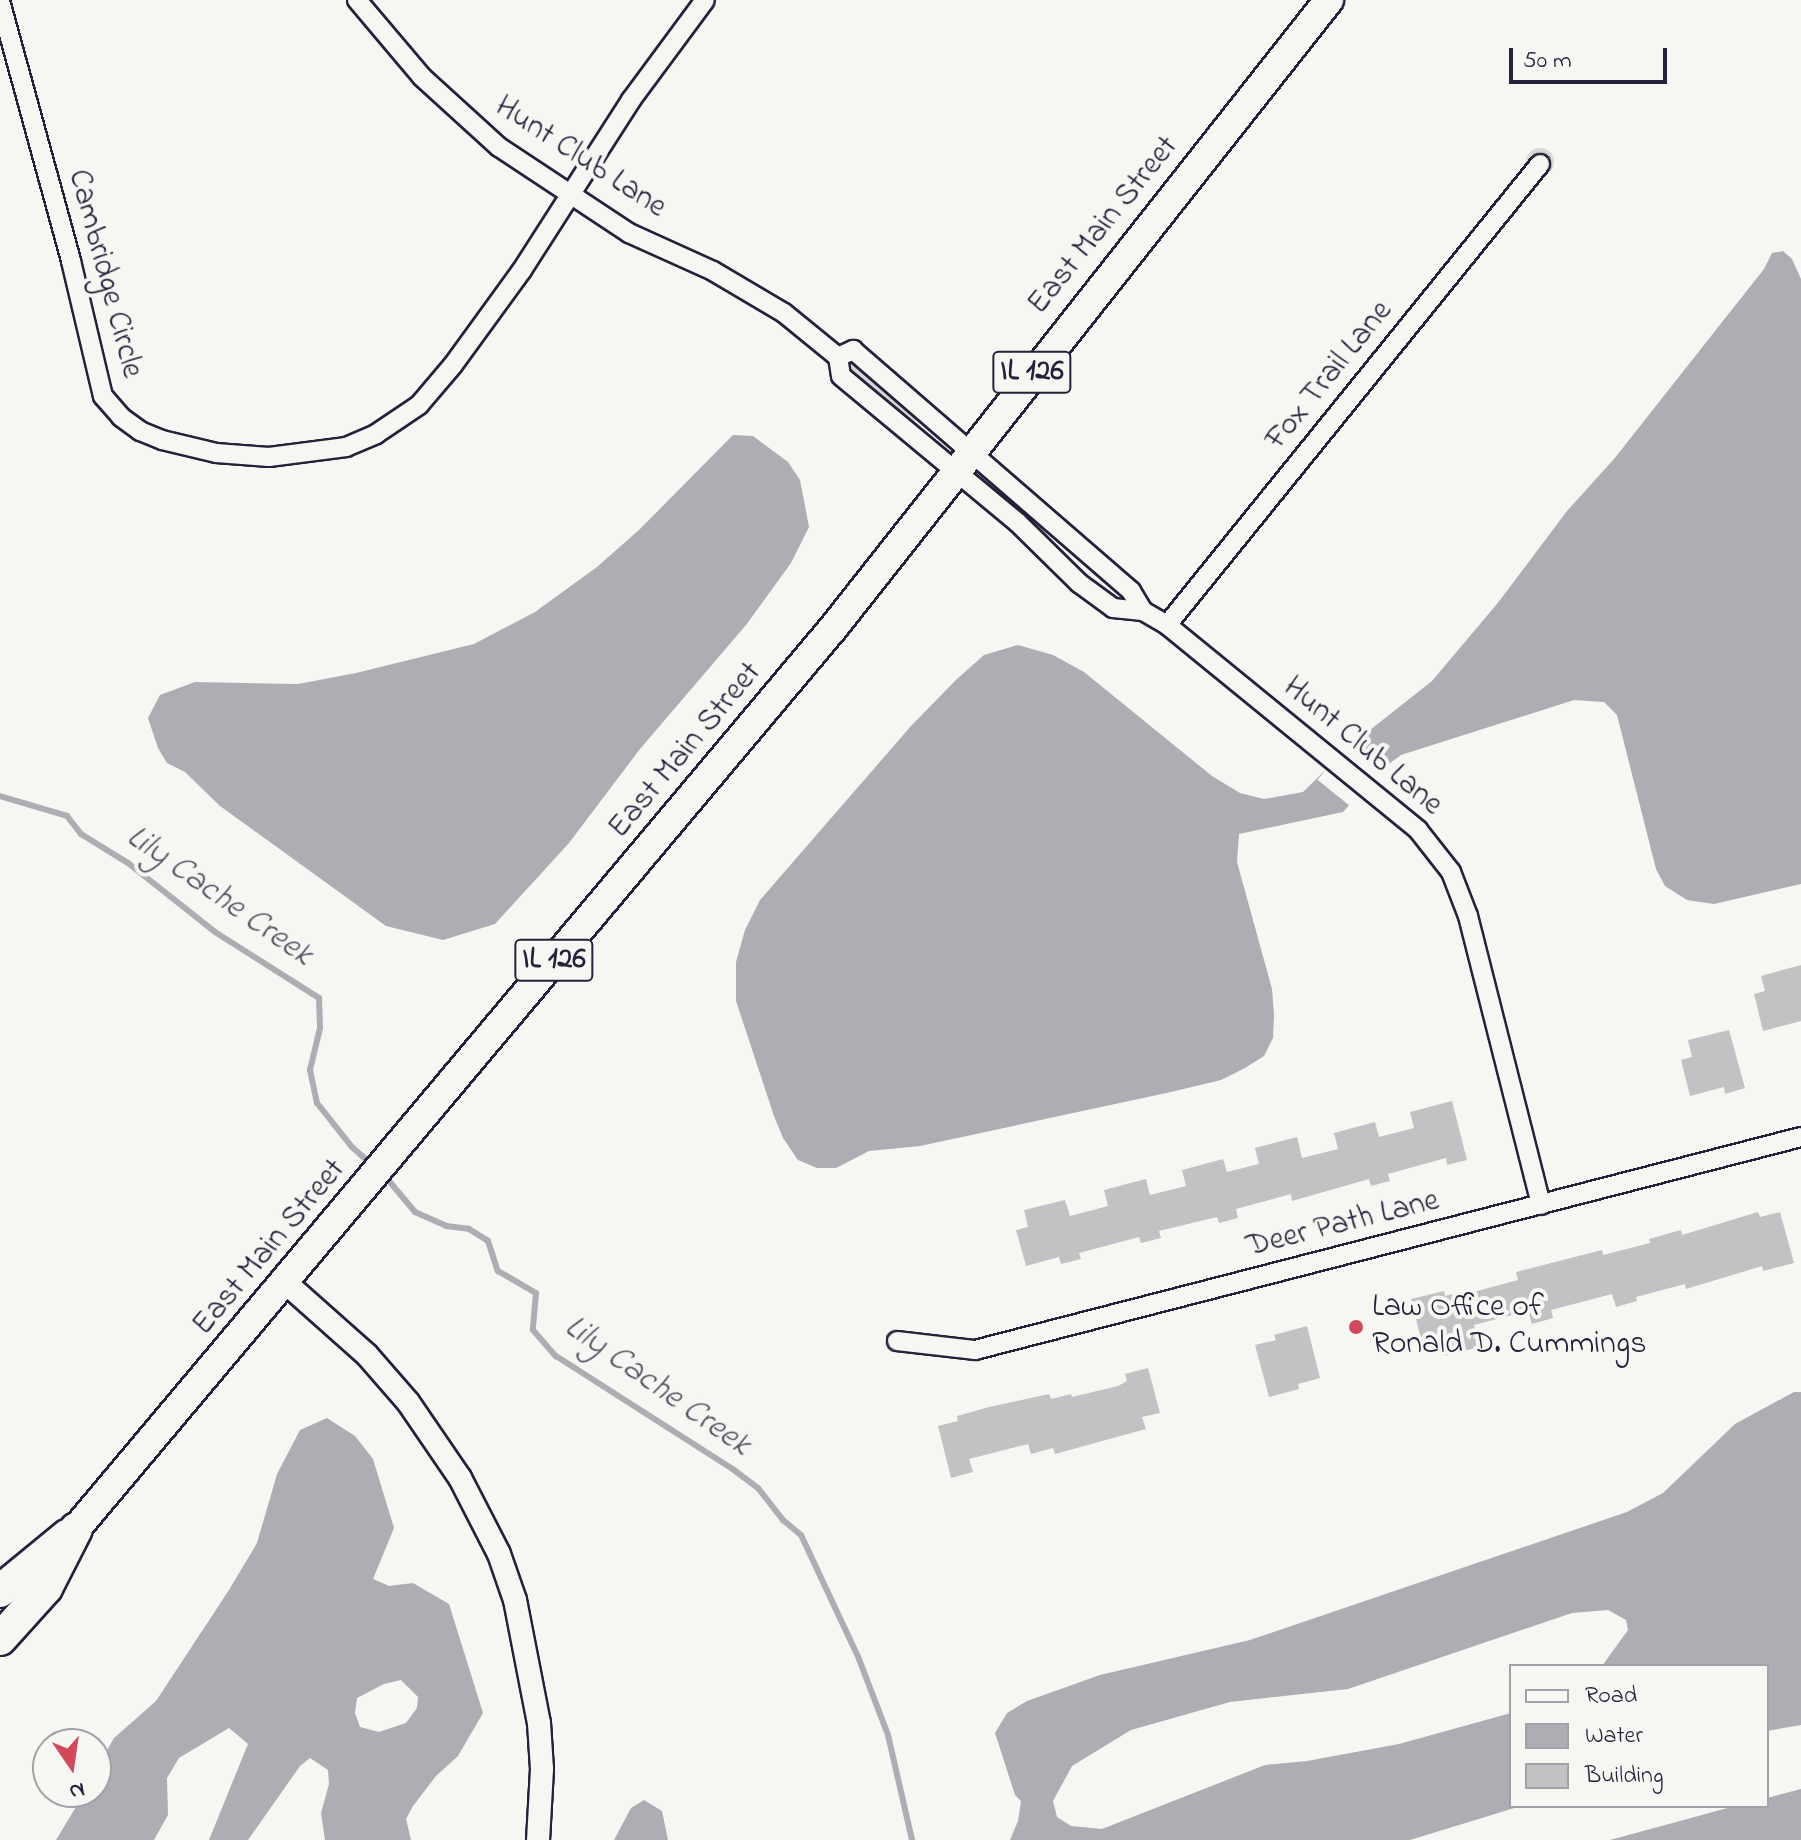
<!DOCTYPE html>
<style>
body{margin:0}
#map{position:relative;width:1801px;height:1840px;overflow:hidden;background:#f6f6f2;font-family:"Indie Flower",sans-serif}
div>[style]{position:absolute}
.green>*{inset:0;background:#d7d7d7}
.round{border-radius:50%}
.water>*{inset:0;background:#adadb3}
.pier>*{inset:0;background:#f6f6f2;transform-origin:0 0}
.stream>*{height:6px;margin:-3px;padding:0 3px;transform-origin:3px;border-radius:3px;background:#adadb3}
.building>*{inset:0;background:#c2c2c4}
.roads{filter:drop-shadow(2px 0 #22223b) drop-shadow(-2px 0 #22223b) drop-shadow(0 2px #22223b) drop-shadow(0 -2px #22223b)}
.minor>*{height:18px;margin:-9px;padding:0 9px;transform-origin:9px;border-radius:9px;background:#f6f6f2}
.tertiary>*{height:22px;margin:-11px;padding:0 11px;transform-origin:11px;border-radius:11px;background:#f6f6f2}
.primary>*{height:28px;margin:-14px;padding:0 14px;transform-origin:14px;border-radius:14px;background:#f6f6f2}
.motorway>*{height:32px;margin:-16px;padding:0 16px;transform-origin:16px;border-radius:16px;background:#f6f6f2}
.dots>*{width:22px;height:22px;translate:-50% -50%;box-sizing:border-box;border:4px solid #f6f6f2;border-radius:50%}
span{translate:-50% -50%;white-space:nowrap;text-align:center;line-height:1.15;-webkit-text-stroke:8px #f6f6f2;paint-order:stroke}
.shield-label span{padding:2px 6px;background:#f6f6f2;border:2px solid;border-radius:6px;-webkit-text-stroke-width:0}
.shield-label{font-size:30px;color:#22223b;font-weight:700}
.street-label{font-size:32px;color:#22223b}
.poi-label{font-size:32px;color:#22223b}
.left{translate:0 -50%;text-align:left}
.water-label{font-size:34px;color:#535365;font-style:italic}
.legend{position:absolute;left:1509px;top:1664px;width:260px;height:144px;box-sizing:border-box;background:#f6f6f2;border:2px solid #a1a1a9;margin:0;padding:10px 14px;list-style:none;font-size:24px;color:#22223b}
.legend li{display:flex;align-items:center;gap:16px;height:40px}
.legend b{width:40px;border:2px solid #a1a1a9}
.north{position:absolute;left:32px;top:1728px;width:80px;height:80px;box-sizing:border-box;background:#f6f6f2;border:2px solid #a1a1a9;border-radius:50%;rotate:167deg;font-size:22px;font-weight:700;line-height:32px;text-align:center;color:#22223b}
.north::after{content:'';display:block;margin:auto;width:28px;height:36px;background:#d1495b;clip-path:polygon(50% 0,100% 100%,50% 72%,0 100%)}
.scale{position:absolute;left:1509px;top:48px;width:158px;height:36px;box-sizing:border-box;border:4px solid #22223b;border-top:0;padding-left:10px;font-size:24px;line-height:28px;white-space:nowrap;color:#22223b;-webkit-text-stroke:6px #f6f6f2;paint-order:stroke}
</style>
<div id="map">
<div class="green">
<i class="round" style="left:1526px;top:148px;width:28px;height:28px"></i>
<i style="clip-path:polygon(854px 361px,921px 419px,914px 421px,851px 370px,849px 365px)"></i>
</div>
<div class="water">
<i style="clip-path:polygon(1783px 251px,1792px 259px,1801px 279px,1801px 884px,1714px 904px,1687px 900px,1665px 886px,1656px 869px,1617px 715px,1604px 702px,1574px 700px,1401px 755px,1382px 769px,1343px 812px,1239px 834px,1237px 862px,1272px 989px,1274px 1015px,1273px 1038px,1264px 1056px,1245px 1068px,1221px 1080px,1171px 1092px,920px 1146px,869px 1151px,836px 1168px,817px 1168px,798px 1160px,783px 1138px,774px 1116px,736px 1001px,736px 962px,745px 930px,760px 900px,911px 726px,956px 680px,984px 655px,1018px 645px,1053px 655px,1084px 672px,1212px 776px,1240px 793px,1264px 799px,1303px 792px,1351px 745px,1432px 681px,1497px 604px,1567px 511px,1614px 459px,1764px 269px,1772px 253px)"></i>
<i style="clip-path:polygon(733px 435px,753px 436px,788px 462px,800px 480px,809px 527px,791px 563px,746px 625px,640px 749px,569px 843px,495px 924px,443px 940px,386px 926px,220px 806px,185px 772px,167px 763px,158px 748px,148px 718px,160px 695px,195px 682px,298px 684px,356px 673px,474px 644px,535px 612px,597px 567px,639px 530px)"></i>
<i style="clip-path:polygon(1794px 1392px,1801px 1392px,1801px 1725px,1767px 1731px,1767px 1666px,1602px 1666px,1628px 1630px,1626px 1620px,1608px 1610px,1572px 1613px,1348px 1689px,1230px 1702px,1131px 1730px,1072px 1766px,1053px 1801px,1057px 1817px,1071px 1826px,1102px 1829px,1265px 1765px,1307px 1761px,1399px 1744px,1511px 1713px,1511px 1806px,1521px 1806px,1410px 1840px,1010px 1840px,1018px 1821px,1021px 1801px,1015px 1795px,995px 1733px,1007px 1713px,1027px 1701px,1100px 1675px,1250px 1640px,1627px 1512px,1663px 1493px,1735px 1424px)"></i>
<i style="clip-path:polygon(evenodd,327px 1418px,355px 1436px,373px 1459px,394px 1528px,373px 1579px,389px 1586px,413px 1583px,449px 1604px,483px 1713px,458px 1756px,436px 1776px,413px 1806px,406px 1819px,411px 1840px,325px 1840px,321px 1813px,329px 1784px,328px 1770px,310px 1758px,300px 1766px,248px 1840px,209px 1840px,248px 1744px,229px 1728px,179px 1758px,167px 1778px,168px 1815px,154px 1840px,56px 1840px,85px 1792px,96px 1792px,96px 1770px,114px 1738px,156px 1701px,229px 1590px,257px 1543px,277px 1474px,300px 1430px,327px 1418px,401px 1680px,418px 1697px,417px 1708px,406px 1723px,379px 1732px,360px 1727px,355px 1713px,357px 1698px,384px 1684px,401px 1680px)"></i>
<i style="clip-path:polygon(1801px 1789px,1801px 1840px,1610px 1840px,1735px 1806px,1767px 1806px,1767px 1798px)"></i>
<i style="clip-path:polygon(644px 1800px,662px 1811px,668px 1840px,614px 1840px,631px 1808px)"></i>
</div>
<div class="pier">
<i style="left:1349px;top:741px;width:48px;height:50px;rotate:39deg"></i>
</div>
<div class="stream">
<i style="left:0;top:796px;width:70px;rotate:16.6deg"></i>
<i style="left:67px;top:816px;width:23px;rotate:52deg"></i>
<i style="left:81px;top:834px;width:55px;rotate:31.7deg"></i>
<i style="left:128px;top:863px;width:111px;rotate:38.4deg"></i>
<i style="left:215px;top:932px;width:123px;rotate:32.4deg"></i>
<i style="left:319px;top:998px;width:30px;rotate:88deg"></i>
<i style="left:320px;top:1028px;width:43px;rotate:103.4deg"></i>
<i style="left:310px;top:1070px;width:34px;rotate:78deg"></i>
<i style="left:317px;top:1103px;width:56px;rotate:51.5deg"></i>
<i style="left:352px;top:1147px;width:27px;rotate:42deg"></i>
<i style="left:384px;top:1175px;width:48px;rotate:50deg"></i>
<i style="left:415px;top:1212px;width:34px;rotate:24deg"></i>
<i style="left:446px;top:1226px;width:23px;rotate:7deg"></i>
<i style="left:469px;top:1229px;width:22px;rotate:32deg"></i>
<i style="left:488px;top:1241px;width:32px;rotate:72deg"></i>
<i style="left:498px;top:1271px;width:44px;rotate:30.1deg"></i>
<i style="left:536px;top:1293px;width:37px;rotate:95deg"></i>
<i style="left:533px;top:1330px;width:35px;rotate:49deg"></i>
<i style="left:556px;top:1356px;width:211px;rotate:32.6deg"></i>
<i style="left:734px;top:1470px;width:30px;rotate:37deg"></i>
<i style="left:758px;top:1488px;width:41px;rotate:52deg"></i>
<i style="left:783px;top:1520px;width:23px;rotate:40deg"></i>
<i style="left:801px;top:1535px;width:137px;rotate:64.9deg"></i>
<i style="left:859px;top:1659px;width:81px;rotate:69.1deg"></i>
<i style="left:888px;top:1735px;width:108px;rotate:77.1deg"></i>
</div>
<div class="building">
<i style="clip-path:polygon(1801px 965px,1801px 1021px,1763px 1031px,1754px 994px,1765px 991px,1761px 976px)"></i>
<i style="clip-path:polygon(1729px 1030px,1745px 1088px,1725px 1094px,1724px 1087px,1690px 1096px,1681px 1060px,1692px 1057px,1688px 1040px)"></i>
<i style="clip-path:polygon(1452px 1101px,1467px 1160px,1447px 1165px,1446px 1158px,1388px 1174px,1390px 1181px,1371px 1186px,1369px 1179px,1292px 1201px,1291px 1194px,1236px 1209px,1238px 1218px,1219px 1223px,1217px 1217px,1159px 1231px,1161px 1238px,1141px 1243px,1139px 1237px,1079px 1253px,1081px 1259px,1061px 1264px,1059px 1257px,1026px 1266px,1016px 1230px,1028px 1227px,1024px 1210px,1065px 1200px,1070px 1216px,1108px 1206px,1104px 1190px,1146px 1179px,1150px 1195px,1186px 1186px,1182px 1170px,1223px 1159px,1227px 1172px,1259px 1164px,1255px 1148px,1297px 1137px,1302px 1158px,1338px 1149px,1334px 1133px,1375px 1122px,1379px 1137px,1414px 1128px,1410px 1112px)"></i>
<i style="clip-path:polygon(1758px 1212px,1760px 1217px,1780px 1212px,1794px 1263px,1763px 1271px,1762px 1266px,1686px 1289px,1685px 1284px,1636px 1297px,1637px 1301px,1616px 1307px,1612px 1294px,1551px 1310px,1553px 1318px,1532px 1324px,1528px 1311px,1474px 1325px,1479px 1347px,1445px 1356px,1441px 1343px,1423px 1347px,1411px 1299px,1444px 1291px,1445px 1296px,1465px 1291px,1466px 1294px,1518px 1280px,1516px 1272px,1602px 1250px,1603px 1255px,1650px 1243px,1649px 1239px,1681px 1230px,1682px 1235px)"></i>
<i style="clip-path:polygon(1307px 1326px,1320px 1378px,1298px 1384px,1299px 1389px,1269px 1397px,1255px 1345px,1276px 1340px,1274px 1335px)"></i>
<i style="clip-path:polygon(1148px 1368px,1160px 1413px,1142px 1417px,1146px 1429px,1055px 1454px,1053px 1448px,1031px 1454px,1028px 1444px,969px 1459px,973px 1472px,951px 1478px,938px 1426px,958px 1421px,957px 1416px,989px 1407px,1049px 1394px,1051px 1399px,1071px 1394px,1072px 1397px,1118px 1386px,1127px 1381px,1125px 1374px)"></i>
</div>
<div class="roads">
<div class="minor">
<i style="left:357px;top:0;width:101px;rotate:49.8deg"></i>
<i style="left:422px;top:77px;width:104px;rotate:42.3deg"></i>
<i style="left:499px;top:147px;width:156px;rotate:33.5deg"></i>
<i style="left:629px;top:233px;width:92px;rotate:24.3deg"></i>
<i style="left:713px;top:271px;width:82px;rotate:30.6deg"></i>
<i style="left:784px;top:313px;width:70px;rotate:39.2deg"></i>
<i style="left:838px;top:357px;width:19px;rotate:81deg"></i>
<i style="left:841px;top:376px;width:229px;rotate:39.7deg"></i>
<i style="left:1017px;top:522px;width:87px;rotate:44.5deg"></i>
<i style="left:1079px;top:583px;width:42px;rotate:36.3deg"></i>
<i style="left:1113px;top:608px;width:30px;rotate:6deg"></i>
<i style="left:1143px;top:611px;width:28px;rotate:30deg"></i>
<i style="left:1167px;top:625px;width:324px;rotate:39.2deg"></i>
<i style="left:1418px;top:830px;width:53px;rotate:51.8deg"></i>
<i style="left:1451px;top:872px;width:47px;rotate:68.9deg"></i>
<i style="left:1468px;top:916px;width:298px;rotate:75.8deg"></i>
<i style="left:0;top:1px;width:270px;rotate:74.7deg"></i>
<i style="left:71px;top:261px;width:139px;rotate:76.7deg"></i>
<i style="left:103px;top:396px;width:28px;rotate:49deg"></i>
<i style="left:121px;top:417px;width:24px;rotate:36deg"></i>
<i style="left:140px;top:431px;width:24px;rotate:22deg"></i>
<i style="left:162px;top:440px;width:56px;rotate:13.5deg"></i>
<i style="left:216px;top:453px;width:53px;rotate:4.3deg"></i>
<i style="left:269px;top:457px;width:78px;rotate:-7.4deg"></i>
<i style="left:346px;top:447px;width:33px;rotate:-23deg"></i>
<i style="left:376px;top:434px;width:52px;rotate:-34deg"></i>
<i style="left:419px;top:405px;width:52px;rotate:-49.6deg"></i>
<i style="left:453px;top:365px;width:117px;rotate:-54deg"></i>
<i style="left:522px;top:270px;width:202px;rotate:-57.3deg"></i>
<i style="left:631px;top:100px;width:124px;rotate:-53.5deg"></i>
<i style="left:838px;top:357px;width:17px;rotate:-25deg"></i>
<i style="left:853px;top:350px;width:368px;rotate:40.9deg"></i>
<i style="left:1131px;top:591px;width:23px;rotate:59deg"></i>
<i style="left:1167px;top:625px;width:593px;rotate:-51.02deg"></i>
<i style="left:897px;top:1341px;width:79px;rotate:6.6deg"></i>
<i style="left:975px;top:1350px;width:853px;rotate:-14.46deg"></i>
</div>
<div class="tertiary">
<i style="left:286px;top:1283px;width:108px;rotate:41.6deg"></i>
<i style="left:367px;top:1355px;width:62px;rotate:48.9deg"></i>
<i style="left:408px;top:1402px;width:92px;rotate:55.6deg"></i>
<i style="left:460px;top:1478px;width:85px;rotate:62.8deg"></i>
<i style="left:499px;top:1554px;width:49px;rotate:70.8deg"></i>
<i style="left:515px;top:1600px;width:125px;rotate:79deg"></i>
<i style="left:539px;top:1723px;width:46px;rotate:86.3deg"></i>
<i style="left:542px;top:1769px;width:71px;rotate:93.2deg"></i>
</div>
<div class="primary">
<i style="left:76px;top:1529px;width:1178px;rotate:-49.96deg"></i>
<i style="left:834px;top:627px;width:799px;rotate:-51.71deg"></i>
</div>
<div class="motorway">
<i style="left:0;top:1591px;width:87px;rotate:-39.4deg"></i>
<i style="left:0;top:1639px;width:69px;rotate:-48deg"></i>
<i style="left:46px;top:1588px;width:66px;rotate:-63deg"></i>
</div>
</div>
<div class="dots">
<i style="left:1356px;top:1327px;background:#d1495b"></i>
</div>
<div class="shield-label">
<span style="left:1032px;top:372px">IL 126</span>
<span style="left:554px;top:960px">IL 126</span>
</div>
<div class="street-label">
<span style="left:580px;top:158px;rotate:33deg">Hunt Club Lane</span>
<span style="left:1104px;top:226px;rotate:-51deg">East Main Street</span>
<span style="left:104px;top:274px;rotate:75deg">Cambridge Circle</span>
<span style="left:1330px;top:376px;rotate:-51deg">Fox Trail Lane</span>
<span style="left:1362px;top:747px;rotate:40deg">Hunt Club Lane</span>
<span style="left:686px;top:751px;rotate:-50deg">East Main Street</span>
<span style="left:1343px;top:1225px;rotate:-14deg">Deer Path Lane</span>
<span style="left:270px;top:1248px;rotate:-50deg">East Main Street</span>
</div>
<div class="poi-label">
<span class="left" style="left:1372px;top:1327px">Law Office of<br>Ronald D. Cummings</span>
</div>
<div class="water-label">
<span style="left:219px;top:897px;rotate:35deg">Lily Cache Creek</span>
<span style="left:657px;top:1387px;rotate:35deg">Lily Cache Creek</span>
</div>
<ul class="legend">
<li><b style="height:10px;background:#f6f6f2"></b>Road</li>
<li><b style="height:22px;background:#adadb3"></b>Water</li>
<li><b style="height:22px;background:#c2c2c4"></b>Building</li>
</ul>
<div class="north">N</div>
<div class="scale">50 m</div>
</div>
